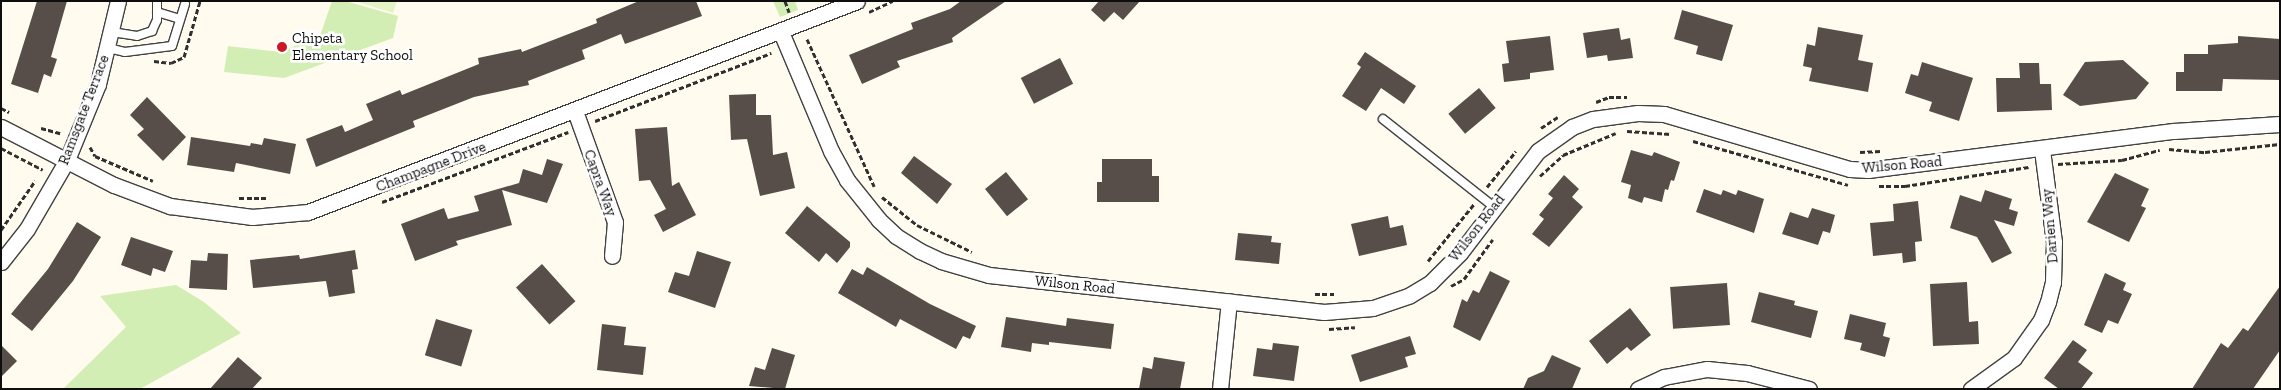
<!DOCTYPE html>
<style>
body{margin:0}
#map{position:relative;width:2281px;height:390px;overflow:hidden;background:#fffbee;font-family:"Zilla Slab",serif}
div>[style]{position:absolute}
.green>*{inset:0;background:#d3eeb4}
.pitch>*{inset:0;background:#e5f4c6}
.building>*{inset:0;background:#574e49;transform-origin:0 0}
.path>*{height:3px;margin-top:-1.5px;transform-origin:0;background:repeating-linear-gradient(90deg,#303030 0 5px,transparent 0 7.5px)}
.roads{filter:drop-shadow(1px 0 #414141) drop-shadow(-1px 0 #414141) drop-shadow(0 1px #414141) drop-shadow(0 -1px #414141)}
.service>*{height:8px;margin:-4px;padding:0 4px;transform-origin:4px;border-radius:4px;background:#fff}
.minor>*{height:15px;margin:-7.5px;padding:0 7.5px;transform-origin:7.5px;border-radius:7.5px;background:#fff}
.dots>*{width:14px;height:14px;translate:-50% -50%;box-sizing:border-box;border:2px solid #fff;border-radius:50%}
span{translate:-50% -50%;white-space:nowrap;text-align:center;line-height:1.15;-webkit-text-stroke:5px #fff;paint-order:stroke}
.poi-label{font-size:15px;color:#0e0e0e}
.left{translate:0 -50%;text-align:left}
.street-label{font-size:15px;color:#0e0e0e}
.frame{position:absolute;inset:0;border:2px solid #0e0e0e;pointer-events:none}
</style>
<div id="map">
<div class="green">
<i style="clip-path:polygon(332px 1px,345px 1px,398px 16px,393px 38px,284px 78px,224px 72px,228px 46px,280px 52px,320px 36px)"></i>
<i style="clip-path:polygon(773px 1px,795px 1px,798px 10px,780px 17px)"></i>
<i style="clip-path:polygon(176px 285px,204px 302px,241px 333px,140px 389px,63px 389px,126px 327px,100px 296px)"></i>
</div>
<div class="pitch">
<i style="clip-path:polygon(355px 1px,397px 1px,393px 13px)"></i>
</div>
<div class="building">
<i style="clip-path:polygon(37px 1px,67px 1px,51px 57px,57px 59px,51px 77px,44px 74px,38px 93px,11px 84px)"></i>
<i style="clip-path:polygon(639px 1px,696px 1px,702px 16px,625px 44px,621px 34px,582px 50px,585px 59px,528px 81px,529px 85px,474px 97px,413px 121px,415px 127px,316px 167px,306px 139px,342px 125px,345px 132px,373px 120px,366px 104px,400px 90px,402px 95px,479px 64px,478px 58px,521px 49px,522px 52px,597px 23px,596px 19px)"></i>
<i style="clip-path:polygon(961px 1px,1006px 1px,952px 38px,953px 42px,897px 61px,900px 67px,862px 84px,849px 55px,913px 29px,911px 23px,950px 9px)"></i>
<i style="clip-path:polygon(1099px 1px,1140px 1px,1123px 20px,1114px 12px,1104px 22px,1091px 10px)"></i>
<i style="clip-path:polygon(1682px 10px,1733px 25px,1722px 61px,1696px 54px,1698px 46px,1674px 39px)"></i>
<i style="clip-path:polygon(1818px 27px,1863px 35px,1858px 60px,1873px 63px,1868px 92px,1809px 81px,1812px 68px,1803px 66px,1807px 44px,1815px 46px)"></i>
<i style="clip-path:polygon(1619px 28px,1621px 40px,1630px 38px,1633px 58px,1608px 61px,1607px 55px,1587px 58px,1583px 33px)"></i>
<i style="clip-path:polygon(1550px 36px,1554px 70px,1530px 73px,1530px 79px,1504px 82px,1502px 64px,1509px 63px,1506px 41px)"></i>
<i style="clip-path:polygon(2238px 36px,2280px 39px,2280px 80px,2223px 79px,2222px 91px,2176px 91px,2176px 72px,2184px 72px,2184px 54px,2208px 54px,2208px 45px,2238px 43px)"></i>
<i style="clip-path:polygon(1365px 52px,1416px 86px,1404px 104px,1381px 88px,1366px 111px,1342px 96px,1361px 67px,1357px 64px)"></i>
<i style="left:1060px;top:58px;width:29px;height:44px;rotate:63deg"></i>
<i style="clip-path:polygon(2123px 60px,2149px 83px,2136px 99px,2080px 106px,2063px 95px,2085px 62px)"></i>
<i style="clip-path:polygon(1922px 62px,1973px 78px,1959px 121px,1929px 111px,1932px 102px,1905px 93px,1911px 74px,1918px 76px)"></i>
<i style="clip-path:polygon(2019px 63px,2039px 63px,2040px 84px,2051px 84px,2052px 110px,1997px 112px,1996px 78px,2020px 78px)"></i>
<i style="left:1479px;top:88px;width:26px;height:40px;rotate:50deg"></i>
<i style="clip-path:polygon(756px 94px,756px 115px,771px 115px,773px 155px,787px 152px,795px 188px,760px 196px,747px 139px,731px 140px,729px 95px)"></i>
<i style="clip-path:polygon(147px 97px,186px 137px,163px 161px,137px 135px,144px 129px,130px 115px)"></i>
<i style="clip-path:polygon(667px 127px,672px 186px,679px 182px,696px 215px,663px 232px,654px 215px,666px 209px,650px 180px,639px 181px,635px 129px)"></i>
<i style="clip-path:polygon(191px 137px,250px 146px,251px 143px,262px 145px,264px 138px,296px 144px,290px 174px,236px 163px,234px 172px,187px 165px)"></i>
<i style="clip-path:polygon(1631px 150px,1652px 156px,1654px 152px,1680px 162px,1674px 181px,1671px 180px,1668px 190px,1665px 189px,1662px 202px,1644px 197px,1642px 203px,1628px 198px,1631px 185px,1621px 182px)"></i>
<i style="clip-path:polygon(914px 156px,952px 184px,937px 204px,901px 173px)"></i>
<i style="clip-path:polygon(547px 159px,563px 164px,547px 203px,502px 190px,512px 225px,456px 241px,458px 245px,415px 261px,401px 224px,444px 208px,448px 219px,479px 211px,474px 196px,519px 183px,523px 169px,542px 175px)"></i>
<i style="clip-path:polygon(1102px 159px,1152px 159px,1152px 176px,1159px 176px,1159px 202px,1097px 202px,1097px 182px,1102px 182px)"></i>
<i style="left:1006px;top:172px;width:35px;height:27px;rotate:51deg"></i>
<i style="clip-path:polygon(2115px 173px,2149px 189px,2141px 206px,2146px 208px,2129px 242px,2087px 222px)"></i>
<i style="clip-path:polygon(1564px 175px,1579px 189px,1572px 197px,1583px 207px,1549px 247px,1532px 234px,1544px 219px,1539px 215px,1553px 198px,1548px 194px)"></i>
<i style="clip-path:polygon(1704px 189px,1721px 195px,1723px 190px,1736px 195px,1738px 190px,1764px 199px,1754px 233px,1696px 212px)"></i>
<i style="clip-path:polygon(1985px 190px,2012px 199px,2009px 209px,2018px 212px,2014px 226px,1994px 220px,2012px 253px,1992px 263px,1977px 237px,1950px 228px,1960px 195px,1981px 202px)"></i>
<i style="clip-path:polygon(1918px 201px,1922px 241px,1915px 242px,1916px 261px,1903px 263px,1902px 253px,1873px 256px,1870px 223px,1894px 221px,1893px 204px)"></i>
<i style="clip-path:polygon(807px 206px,850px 242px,850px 247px,837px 263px,826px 253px,819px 262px,785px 233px)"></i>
<i style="clip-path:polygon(1812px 208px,1835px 215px,1830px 233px,1823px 231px,1818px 245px,1782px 234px,1790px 212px,1808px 218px)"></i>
<i style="clip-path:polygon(1388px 216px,1390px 228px,1403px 225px,1407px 245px,1359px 256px,1351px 224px)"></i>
<i style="clip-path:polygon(77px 222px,101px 237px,73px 281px,32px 331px,11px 314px,48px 269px)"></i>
<i style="clip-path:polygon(1238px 233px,1272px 236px,1271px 242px,1281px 243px,1279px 264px,1235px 260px)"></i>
<i style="clip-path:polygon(131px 237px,173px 251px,165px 272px,153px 268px,151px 276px,121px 265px)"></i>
<i style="clip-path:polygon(355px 250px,358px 269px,352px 270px,355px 293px,329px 297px,326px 281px,253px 288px,250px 260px,299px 255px,300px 259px)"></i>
<i style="clip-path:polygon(697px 251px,731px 262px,715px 308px,668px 292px,675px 272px,689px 276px)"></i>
<i style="clip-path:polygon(208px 253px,228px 254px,227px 290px,189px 288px,191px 260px,207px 261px)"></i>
<i style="left:542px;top:264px;width:50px;height:35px;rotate:48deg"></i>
<i style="clip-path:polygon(867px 267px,930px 304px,976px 326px,970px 339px,963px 336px,956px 349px,900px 319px,896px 327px,838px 293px,852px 269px,863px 275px)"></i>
<i style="clip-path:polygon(1490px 271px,1510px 281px,1480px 341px,1453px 327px,1462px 299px,1467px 302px,1473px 290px,1479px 293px)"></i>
<i style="clip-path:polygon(2105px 273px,2126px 283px,2123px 290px,2132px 294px,2118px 324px,2108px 320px,2102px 333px,2084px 325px)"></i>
<i style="clip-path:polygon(1967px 282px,1969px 322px,1978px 321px,1979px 344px,1933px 346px,1930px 284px)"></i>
<i style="left:1727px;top:283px;width:42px;height:57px;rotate:86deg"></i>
<i style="clip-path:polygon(2280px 286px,2280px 350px,2253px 389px,2192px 389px,2221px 343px,2228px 348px,2243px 328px,2248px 331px)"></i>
<i style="clip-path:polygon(1759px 292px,1795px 301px,1794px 305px,1818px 311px,1811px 338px,1751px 322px)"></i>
<i style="clip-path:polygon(1630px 308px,1651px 335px,1631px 351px,1627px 347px,1607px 364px,1589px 341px)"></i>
<i style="clip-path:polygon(1850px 314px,1886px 323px,1883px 336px,1890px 338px,1885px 357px,1860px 350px,1862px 343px,1844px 339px)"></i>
<i style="clip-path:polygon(1006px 317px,1066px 326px,1067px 318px,1114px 324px,1111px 349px,1049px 342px,1049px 345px,1032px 343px,1031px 352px,1001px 347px)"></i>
<i style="left:436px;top:319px;width:38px;height:38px;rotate:17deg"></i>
<i style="clip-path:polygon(602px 324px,626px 327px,624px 345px,646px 347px,643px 375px,597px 370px)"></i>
<i style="clip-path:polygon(1410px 336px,1416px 354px,1405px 357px,1408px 367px,1360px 382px,1351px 355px)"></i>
<i style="clip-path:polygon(2073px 340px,2087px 350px,2078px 362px,2093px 373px,2081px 389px,2059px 389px,2044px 378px)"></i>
<i style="clip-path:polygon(1273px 343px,1299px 346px,1294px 381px,1253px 376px,1257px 348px,1272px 350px)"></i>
<i style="clip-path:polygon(1px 345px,17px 361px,1px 377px)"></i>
<i style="clip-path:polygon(772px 348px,795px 355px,785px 389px,749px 386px,755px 367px,765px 370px)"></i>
<i style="clip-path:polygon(1552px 355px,1581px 368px,1572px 389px,1523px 389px,1528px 378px,1544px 371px)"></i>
<i style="clip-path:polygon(238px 357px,262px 378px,252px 389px,210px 389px)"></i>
<i style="clip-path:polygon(1154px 357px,1185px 362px,1180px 389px,1139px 389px,1143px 367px,1152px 369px)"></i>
</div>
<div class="path">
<i style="left:785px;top:1px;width:12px;rotate:70deg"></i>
<i style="left:869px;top:12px;width:26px;rotate:-25deg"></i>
<i style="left:807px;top:39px;width:162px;rotate:65.5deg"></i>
<i style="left:154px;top:61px;width:17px;rotate:7deg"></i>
<i style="left:171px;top:63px;width:14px;rotate:-25deg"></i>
<i style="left:184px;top:57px;width:58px;rotate:-74.1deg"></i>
<i style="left:1596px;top:102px;width:14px;rotate:-21deg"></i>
<i style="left:1609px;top:97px;width:18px"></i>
<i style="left:1px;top:108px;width:9px;rotate:27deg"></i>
<i style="left:595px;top:121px;width:189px;rotate:-21.1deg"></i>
<i style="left:41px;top:128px;width:20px;rotate:15deg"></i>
<i style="left:1541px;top:128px;width:20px;rotate:-33deg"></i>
<i style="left:1627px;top:131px;width:44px;rotate:3.9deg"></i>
<i style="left:1693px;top:141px;width:161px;rotate:15.8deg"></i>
<i style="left:90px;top:147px;width:10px;rotate:61deg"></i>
<i style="left:95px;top:156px;width:63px;rotate:23.3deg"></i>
<i style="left:1px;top:148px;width:47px;rotate:27.6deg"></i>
<i style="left:2169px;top:149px;width:36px;rotate:5deg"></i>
<i style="left:2205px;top:152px;width:75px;rotate:-6.1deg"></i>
<i style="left:1860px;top:152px;width:21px;rotate:-3deg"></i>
<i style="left:2058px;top:164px;width:64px;rotate:-3.6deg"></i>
<i style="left:2122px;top:160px;width:39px;rotate:-15deg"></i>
<i style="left:1540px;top:176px;width:31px;rotate:-42deg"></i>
<i style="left:1563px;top:155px;width:57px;rotate:-22.5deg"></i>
<i style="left:1879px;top:186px;width:26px"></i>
<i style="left:1905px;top:186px;width:125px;rotate:-8.7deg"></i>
<i style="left:1487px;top:187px;width:46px;rotate:-51.1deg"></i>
<i style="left:882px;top:197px;width:45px;rotate:38.7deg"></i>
<i style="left:917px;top:225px;width:61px;rotate:26.1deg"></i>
<i style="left:239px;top:198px;width:29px"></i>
<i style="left:382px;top:202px;width:199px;rotate:-20.6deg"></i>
<i style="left:1px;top:230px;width:60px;rotate:-55.2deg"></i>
<i style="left:1428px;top:261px;width:73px;rotate:-51.1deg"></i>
<i style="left:1451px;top:286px;width:15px;rotate:-28deg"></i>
<i style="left:1464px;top:279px;width:49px;rotate:-54.1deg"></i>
<i style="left:1315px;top:294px;width:19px"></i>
<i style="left:1329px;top:329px;width:26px;rotate:-4deg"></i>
</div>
<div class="roads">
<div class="service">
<i style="left:157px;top:12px;width:24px;rotate:17deg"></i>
<i style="left:112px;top:32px;width:25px;rotate:9deg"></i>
<i style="left:137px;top:36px;width:16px;rotate:-18deg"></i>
<i style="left:152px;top:31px;width:12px;rotate:-66deg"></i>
<i style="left:157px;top:20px;width:19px;rotate:-90deg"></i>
<i style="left:108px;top:48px;width:17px;rotate:13deg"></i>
<i style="left:125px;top:52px;width:47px;rotate:-7.3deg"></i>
<i style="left:172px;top:46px;width:44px;rotate:-72.8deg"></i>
<i style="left:1383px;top:119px;width:142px;rotate:38.4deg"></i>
</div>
<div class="minor">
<i style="left:781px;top:32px;width:129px;rotate:67.2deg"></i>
<i style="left:831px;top:151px;width:33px;rotate:61deg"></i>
<i style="left:847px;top:180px;width:51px;rotate:51.3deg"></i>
<i style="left:879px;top:220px;width:23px;rotate:43deg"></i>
<i style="left:896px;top:236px;width:28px;rotate:32deg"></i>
<i style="left:920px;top:251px;width:23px;rotate:25deg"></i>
<i style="left:941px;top:261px;width:50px;rotate:16.3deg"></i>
<i style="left:989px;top:275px;width:337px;rotate:6.3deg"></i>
<i style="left:1324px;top:312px;width:49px;rotate:-4.7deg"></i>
<i style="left:1373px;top:308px;width:39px;rotate:-19deg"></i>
<i style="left:1410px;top:295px;width:23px;rotate:-31deg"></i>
<i style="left:1430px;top:283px;width:42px;rotate:-45deg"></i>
<i style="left:1460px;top:253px;width:128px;rotate:-52.6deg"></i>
<i style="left:1538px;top:151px;width:42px;rotate:-35.2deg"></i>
<i style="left:1572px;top:127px;width:22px;rotate:-21deg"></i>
<i style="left:1593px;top:119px;width:45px;rotate:-7.6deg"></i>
<i style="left:1638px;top:113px;width:26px;rotate:2deg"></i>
<i style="left:1664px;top:114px;width:194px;rotate:16.5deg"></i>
<i style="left:1850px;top:169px;width:18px;rotate:3deg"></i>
<i style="left:1868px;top:170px;width:308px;rotate:-7.3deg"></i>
<i style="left:2174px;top:131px;width:106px;rotate:-3.8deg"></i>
<i style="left:575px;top:111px;width:118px;rotate:70.2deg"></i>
<i style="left:615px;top:222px;width:34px;rotate:95deg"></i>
<i style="left:1px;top:127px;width:127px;rotate:27.2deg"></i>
<i style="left:114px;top:185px;width:60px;rotate:20.6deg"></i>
<i style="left:170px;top:206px;width:83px;rotate:7.6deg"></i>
<i style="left:252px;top:217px;width:56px;rotate:-5.1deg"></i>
<i style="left:308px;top:212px;width:588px;rotate:-21.02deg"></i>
<i style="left:1px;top:262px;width:42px;rotate:-51.8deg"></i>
<i style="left:27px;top:229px;width:80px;rotate:-59.9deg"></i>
<i style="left:67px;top:160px;width:82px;rotate:-67.8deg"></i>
<i style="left:98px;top:84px;width:85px;rotate:-76.5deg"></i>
<i style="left:1220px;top:389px;width:88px;rotate:-84.2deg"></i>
<i style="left:1638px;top:389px;width:29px;rotate:-25deg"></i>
<i style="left:1664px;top:377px;width:44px;rotate:-10.5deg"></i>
<i style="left:1707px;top:369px;width:40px;rotate:5.7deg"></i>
<i style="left:1747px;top:373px;width:64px;rotate:14.5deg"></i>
<i style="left:1971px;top:389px;width:53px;rotate:-35.8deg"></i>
<i style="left:2014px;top:358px;width:47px;rotate:-54.6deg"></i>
<i style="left:2041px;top:320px;width:19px;rotate:-69deg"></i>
<i style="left:2048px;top:302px;width:21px;rotate:-76deg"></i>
<i style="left:2053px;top:282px;width:40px;rotate:-88.6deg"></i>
<i style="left:2054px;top:242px;width:93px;rotate:-97.4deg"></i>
</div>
</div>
<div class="dots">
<i style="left:282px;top:47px;background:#cb1826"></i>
</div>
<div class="poi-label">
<span class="left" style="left:292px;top:47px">Chipeta<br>Elementary School</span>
</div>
<div class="street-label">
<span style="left:84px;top:110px;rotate:-69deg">Ramsgate Terrace</span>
<span style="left:1902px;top:165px;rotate:-5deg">Wilson Road</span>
<span style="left:431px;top:167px;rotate:-21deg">Champagne Drive</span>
<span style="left:600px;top:183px;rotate:70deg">Capra Way</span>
<span style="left:2050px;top:226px;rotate:-95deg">Darien Way</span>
<span style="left:1477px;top:228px;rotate:-52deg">Wilson Road</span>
<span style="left:1075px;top:285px;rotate:6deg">Wilson Road</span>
</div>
<div class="frame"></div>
</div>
